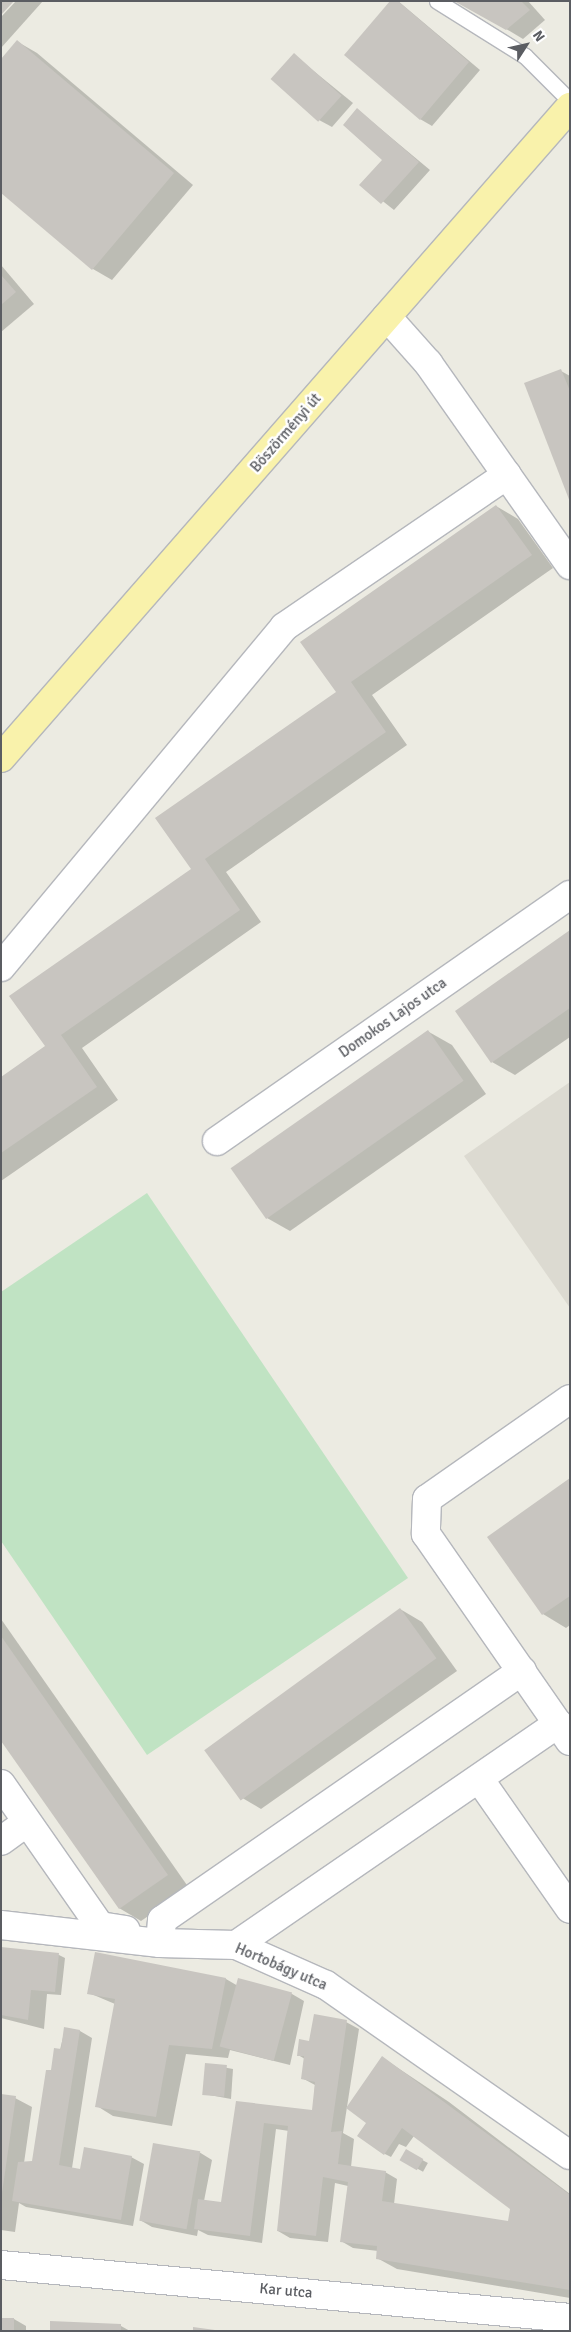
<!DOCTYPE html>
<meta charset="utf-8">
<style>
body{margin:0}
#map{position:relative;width:571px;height:2332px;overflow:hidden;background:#ecebe2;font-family:Signika,sans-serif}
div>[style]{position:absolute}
.education>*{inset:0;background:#dcdad1}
.green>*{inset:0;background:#c0e3c3}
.shadow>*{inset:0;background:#0003;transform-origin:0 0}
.building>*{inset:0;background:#c8c5c0;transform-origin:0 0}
.roads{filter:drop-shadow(1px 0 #b5b7bc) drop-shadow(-1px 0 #b5b7bc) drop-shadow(0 1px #b5b7bc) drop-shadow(0 -1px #b5b7bc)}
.lane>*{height:15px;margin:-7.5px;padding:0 7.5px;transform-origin:7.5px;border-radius:7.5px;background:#fff}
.street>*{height:28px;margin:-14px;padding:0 14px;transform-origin:14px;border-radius:14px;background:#fff}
.primary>*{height:28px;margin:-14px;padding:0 14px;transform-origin:14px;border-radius:14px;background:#f9f2ab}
span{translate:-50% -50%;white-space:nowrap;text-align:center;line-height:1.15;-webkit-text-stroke:5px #fff;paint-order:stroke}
.street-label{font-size:15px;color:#5b5d62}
.frame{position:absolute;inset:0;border:2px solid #5b5d62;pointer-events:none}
.north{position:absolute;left:501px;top:20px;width:50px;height:50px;-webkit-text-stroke:4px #fff;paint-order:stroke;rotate:55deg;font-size:14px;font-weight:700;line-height:20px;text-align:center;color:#5b5d62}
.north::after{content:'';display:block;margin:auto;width:18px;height:22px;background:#5b5d62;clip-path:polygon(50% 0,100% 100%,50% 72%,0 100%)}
</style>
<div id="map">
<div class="education">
<i style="clip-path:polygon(570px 1082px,570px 1308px,464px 1156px)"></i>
</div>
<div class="green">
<i style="clip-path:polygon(147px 1193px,408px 1578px,147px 1755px,1px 1541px,1px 1292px)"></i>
</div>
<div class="shadow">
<i style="clip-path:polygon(16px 1px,43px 1px,1px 48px,1px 17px)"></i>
<i style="clip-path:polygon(398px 1px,480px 70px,432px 126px,420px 119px)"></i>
<i style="clip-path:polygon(459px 1px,528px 1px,545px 20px,523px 39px)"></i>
<i style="clip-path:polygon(18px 42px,37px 53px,193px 185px,112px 280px,93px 269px,1px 191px)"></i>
<i style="clip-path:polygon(294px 55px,353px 103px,332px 127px,319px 120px)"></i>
<i style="clip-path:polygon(358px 110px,430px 170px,394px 210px,361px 184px,383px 160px)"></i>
<i style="clip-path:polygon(1px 265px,34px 304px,1px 332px)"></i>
<i style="clip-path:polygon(561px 371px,570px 376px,570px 499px)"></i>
<i style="clip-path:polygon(496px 506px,518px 519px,553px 568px,372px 695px,407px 745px,226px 872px,261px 922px,82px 1048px,118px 1100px,1px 1181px,1px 1078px,47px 1047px,337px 693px)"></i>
<i style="clip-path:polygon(570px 932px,570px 1037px,515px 1075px,492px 1062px)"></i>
<i style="clip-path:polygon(429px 1032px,452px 1045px,486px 1094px,290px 1231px,267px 1218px)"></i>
<i style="clip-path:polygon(570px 1480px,570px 1625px,566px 1628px,543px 1614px)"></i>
<i style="clip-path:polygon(400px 1609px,422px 1622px,457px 1671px,261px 1809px,239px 1796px)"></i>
<i style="clip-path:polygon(1px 1619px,189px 1888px,141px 1921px,119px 1908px,1px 1739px)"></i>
<i style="clip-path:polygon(1px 1948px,59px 1955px,65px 1958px,61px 1995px,47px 1994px,44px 2029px,1px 2018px)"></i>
<i style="clip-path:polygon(96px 1953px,226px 1979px,238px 1986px,292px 1994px,304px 2001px,290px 2065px,230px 2050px,228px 2058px,186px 2054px,172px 2126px,113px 2116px,97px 2106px,115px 2004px,89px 1993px)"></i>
<i style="clip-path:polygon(346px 2022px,359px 2029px,343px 2133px,354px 2139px,351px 2167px,385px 2172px,397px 2179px,394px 2204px,509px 2222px,512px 2208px,414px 2136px,406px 2147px,399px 2144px,391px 2157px,385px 2154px,366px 2124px,383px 2058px,449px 2102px,570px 2194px,570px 2298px,397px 2269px,377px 2258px,378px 2251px,353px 2248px,341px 2241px,348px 2186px,335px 2183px,328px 2242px,290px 2238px,278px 2231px,289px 2131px,276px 2129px,262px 2243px,208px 2235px,198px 2230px,197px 2236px,152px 2227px,140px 2220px,199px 2152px,212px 2160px,204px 2201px,222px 2203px,237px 2102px,313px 2111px,315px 2085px,302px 2078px,305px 2059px,298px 2055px,310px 2042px)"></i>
<i style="clip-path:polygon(65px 2029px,80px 2031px,92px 2038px,72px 2168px,81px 2170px,131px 2157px,144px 2164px,133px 2226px,26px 2207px,19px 2203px,15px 2232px,1px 2230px,1px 2096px,15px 2098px,32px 2107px,24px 2163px,33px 2162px)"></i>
<i style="clip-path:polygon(206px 2064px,233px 2069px,231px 2099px,204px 2094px)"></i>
<i style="left:406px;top:2151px;width:25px;height:10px;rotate:29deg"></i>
<i style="clip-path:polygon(14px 2319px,26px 2326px,26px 2331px,1px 2331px)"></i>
<i style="clip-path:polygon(121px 2326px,130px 2331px,51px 2331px)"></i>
</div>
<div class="building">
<i style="clip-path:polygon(1px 1px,14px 1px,1px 15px)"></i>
<i style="clip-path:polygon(390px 1px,398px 1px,469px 62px,420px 120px,344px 55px)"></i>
<i style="clip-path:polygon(454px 1px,521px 1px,530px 10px,506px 30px)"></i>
<i style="clip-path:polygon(17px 40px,174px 173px,92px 270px,1px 193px,1px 59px)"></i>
<i style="left:294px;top:53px;width:64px;height:35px;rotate:42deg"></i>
<i style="clip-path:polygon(357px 108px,419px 162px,381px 204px,359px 185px,382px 160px,343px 125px)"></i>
<i style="clip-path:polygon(1px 275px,16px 292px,1px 305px)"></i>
<i style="clip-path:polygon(561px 369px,570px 391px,570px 502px,524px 383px)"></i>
<i style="clip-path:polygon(496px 505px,532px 555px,351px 682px,386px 732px,205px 859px,240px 910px,61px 1035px,97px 1087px,1px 1153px,1px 1077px,45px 1046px,9px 996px,191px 869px,155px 818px,336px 692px,300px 642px)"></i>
<i style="clip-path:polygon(570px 930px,570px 1008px,491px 1063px,455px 1011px)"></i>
<i style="left:428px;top:1030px;width:62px;height:241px;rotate:55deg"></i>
<i style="clip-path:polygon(570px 1478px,570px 1596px,542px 1615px,487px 1537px)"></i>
<i style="left:400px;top:1608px;width:62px;height:242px;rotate:54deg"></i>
<i style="clip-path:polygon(1px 1636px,168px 1875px,119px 1909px,1px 1741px)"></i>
<i style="clip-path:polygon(1px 1947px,59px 1953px,55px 1992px,31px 1990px,28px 2020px,1px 2015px)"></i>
<i style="clip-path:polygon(95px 1952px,226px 1978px,212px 2049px,169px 2045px,156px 2117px,95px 2107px,115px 1999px,87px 1994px)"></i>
<i style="left:238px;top:1978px;width:56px;height:71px;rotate:15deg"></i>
<i style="clip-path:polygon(314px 2014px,347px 2020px,331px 2132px,342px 2131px,338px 2164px,386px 2171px,382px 2201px,508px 2221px,510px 2209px,402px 2128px,384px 2155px,357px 2136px,366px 2123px,346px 2108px,382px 2056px,570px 2195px,570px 2290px,376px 2259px,377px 2246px,340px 2242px,348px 2182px,323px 2177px,316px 2236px,277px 2231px,288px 2126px,264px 2123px,250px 2236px,194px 2229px,198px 2199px,221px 2202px,236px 2101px,312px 2110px,315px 2082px,301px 2079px,304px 2056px,297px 2056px,299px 2039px,309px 2041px)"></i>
<i style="clip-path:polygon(64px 2027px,80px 2030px,59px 2165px,80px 2169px,84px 2147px,132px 2156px,121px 2220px,12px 2201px,18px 2162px,32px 2161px,46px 2070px,51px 2070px,54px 2048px,61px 2049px)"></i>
<i style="left:205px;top:2063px;width:22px;height:32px;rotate:5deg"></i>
<i style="clip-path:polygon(1px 2094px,16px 2096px,2px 2193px,1px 2193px)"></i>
<i style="left:153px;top:2143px;width:48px;height:79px;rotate:10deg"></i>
<i style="left:406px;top:2149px;width:20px;height:13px;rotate:30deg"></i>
<i style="left:1px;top:2318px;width:13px;height:13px"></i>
<i style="clip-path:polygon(50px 2321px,121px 2324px,121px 2331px,50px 2331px)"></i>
<i style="clip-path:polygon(193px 2327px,215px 2330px,215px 2331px,193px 2331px)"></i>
</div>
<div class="roads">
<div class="lane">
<i style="left:437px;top:1px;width:104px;rotate:32deg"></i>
<i style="left:525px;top:56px;width:64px;rotate:45deg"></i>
</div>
<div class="street">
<i style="left:387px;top:317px;width:62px;rotate:48.3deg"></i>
<i style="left:428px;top:363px;width:247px;rotate:54.9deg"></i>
<i style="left:1px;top:967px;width:442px;rotate:-50.2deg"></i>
<i style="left:284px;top:627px;width:270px;rotate:-34.3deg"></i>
<i style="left:217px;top:1141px;width:430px;rotate:-34.9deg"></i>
<i style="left:570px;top:1399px;width:174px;rotate:145deg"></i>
<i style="left:427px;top:1499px;width:35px;rotate:92deg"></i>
<i style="left:426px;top:1534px;width:252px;rotate:55.2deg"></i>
<i style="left:480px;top:1780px;width:157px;rotate:55.1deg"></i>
<i style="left:1px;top:1784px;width:173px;rotate:55.1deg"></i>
<i style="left:100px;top:1926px;width:26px;rotate:9deg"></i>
<i style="left:1px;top:1841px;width:32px;rotate:-36deg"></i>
<i style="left:1px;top:1925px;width:160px;rotate:6.5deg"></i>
<i style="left:160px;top:1943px;width:76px;rotate:1.5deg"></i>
<i style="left:236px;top:1945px;width:98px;rotate:24deg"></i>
<i style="left:326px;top:1985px;width:297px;rotate:34.9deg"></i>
<i style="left:160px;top:1943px;width:23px;rotate:-85deg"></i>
<i style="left:162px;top:1920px;width:438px;rotate:-34.7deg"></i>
<i style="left:236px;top:1945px;width:391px;rotate:-34.5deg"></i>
<i style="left:1px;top:2265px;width:571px;rotate:5.32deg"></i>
</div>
<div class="primary">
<i style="left:1px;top:758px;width:865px;rotate:-48.85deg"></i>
</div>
</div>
<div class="street-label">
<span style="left:286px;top:433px;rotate:-49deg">Böszörményi út</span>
<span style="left:393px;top:1018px;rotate:-35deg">Domokos Lajos utca</span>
<span style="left:281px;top:1967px;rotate:23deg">Hortobágy utca</span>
<span style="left:286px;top:2291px;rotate:5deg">Kar utca</span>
</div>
<div class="frame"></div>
<div class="north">N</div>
</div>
